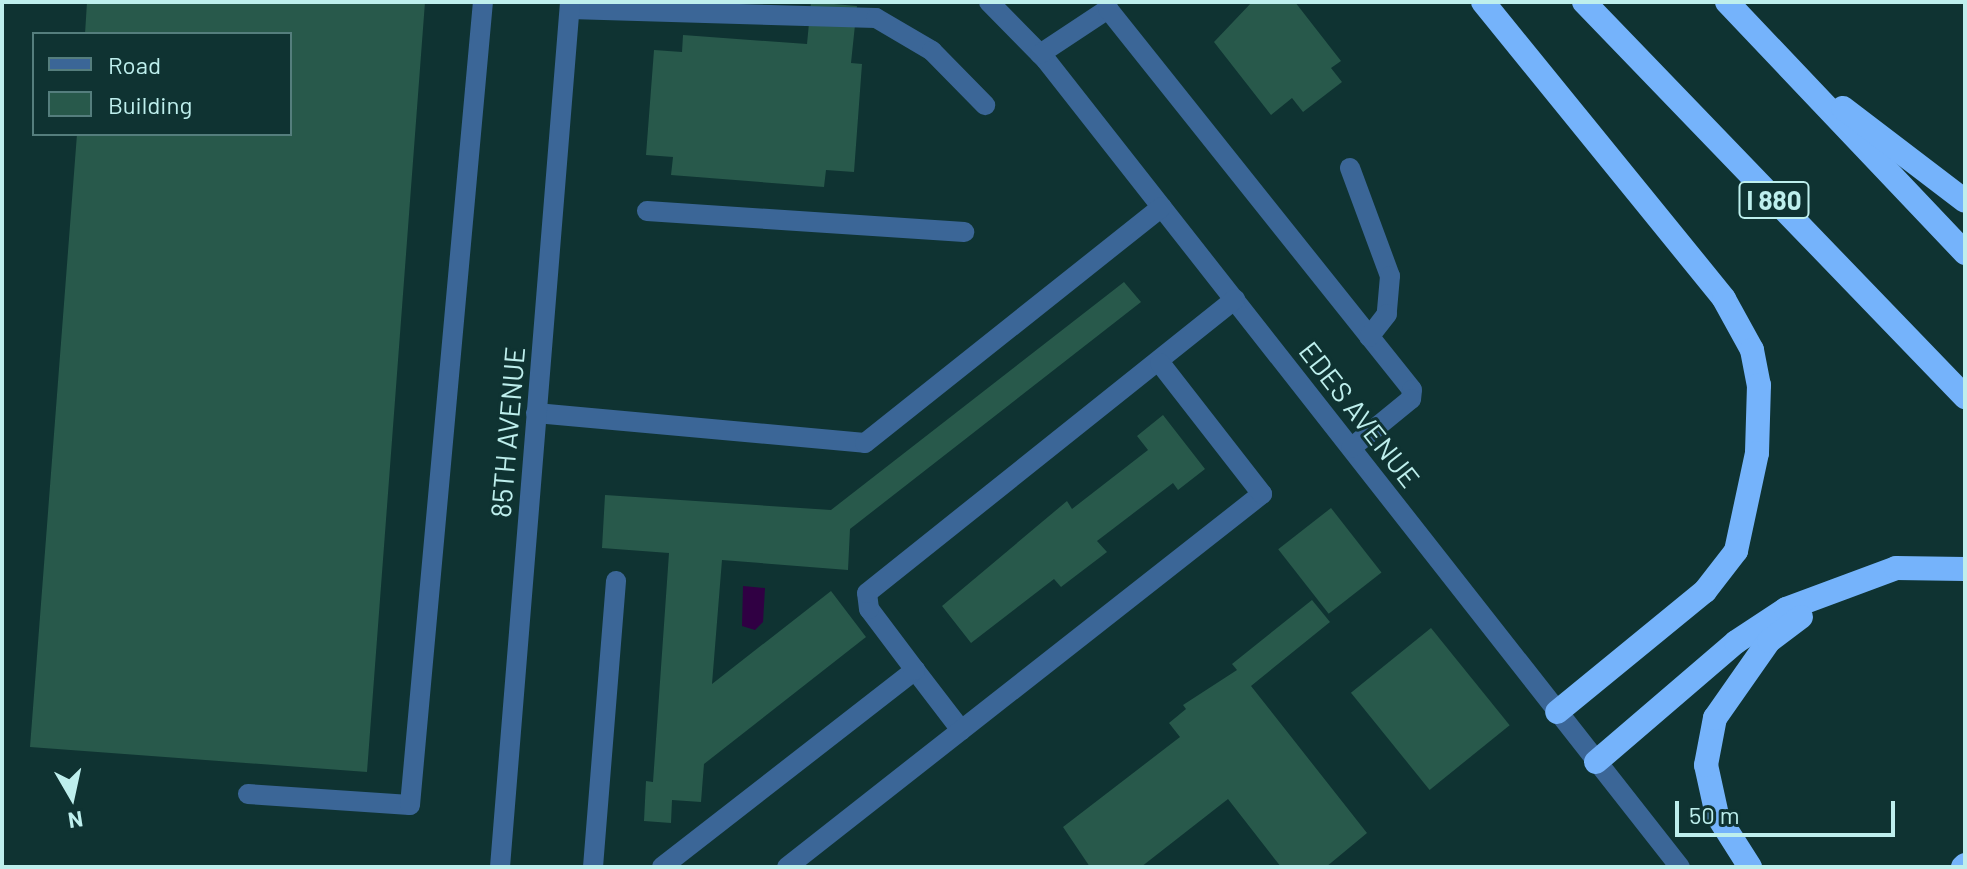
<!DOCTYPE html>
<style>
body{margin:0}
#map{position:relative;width:1967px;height:869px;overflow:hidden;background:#0f3332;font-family:Barlow,sans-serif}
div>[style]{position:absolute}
.water>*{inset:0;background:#300043}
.building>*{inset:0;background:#28594b;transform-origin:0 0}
.minor>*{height:20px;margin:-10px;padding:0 10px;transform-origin:10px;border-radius:10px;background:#3b6697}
.highway>*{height:24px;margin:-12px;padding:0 12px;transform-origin:12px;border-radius:12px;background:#75b3fb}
span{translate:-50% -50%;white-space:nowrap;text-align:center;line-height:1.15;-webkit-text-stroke:6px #0f3332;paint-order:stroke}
.shield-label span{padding:2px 6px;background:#0f3332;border:2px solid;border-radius:6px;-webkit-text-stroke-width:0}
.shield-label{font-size:26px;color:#beefed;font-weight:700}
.street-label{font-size:28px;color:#beefed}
.frame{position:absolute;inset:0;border:4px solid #beefed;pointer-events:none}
.legend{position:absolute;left:32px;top:32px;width:260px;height:104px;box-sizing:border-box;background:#0f3332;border:2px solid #557e7d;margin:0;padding:10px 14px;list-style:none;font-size:24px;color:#beefed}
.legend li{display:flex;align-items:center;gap:16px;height:40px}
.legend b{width:40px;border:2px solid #557e7d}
.north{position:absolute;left:32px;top:757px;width:80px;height:80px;-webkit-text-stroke:6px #0f3332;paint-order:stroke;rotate:171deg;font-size:22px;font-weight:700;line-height:32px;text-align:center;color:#beefed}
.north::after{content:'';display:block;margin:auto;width:28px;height:36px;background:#beefed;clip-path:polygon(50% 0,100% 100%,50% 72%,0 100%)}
.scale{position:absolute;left:1675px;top:801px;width:220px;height:36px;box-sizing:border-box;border:4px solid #beefed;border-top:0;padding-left:10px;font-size:24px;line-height:28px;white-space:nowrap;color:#beefed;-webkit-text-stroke:6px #0f3332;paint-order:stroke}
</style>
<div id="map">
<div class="water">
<i style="clip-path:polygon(743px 586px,765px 588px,763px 622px,755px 630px,742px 626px)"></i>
</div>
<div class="building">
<i style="clip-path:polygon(87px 2px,425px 2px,367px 772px,30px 747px,77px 134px,290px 134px,290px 34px,85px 34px)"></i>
<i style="clip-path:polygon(811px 2px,857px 6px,851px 63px,862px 64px,854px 172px,826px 170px,824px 187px,671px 175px,673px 157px,646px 155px,654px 50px,682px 52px,683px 35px,807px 44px)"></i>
<i style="clip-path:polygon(1252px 2px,1295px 2px,1341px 61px,1331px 68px,1342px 82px,1303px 112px,1292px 98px,1271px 115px,1214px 42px)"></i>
<i style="clip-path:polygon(1124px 282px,1141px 302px,850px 529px,848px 570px,722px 560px,712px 684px,831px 591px,866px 637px,704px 764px,701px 802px,672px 800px,671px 823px,644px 821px,646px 781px,653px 782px,669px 553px,602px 548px,605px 495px,831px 510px)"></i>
<i style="clip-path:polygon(1163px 415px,1205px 469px,1178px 490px,1173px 483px,1097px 541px,1107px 552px,1061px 587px,1054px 579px,971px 643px,942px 606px,1067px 501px,1072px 509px,1148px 450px,1137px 436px)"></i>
<i style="left:1331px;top:508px;width:82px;height:67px;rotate:52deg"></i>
<i style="clip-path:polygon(1312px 600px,1330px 622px,1251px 686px,1367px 833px,1326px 867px,1281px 867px,1228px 799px,1141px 867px,1090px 867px,1063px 827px,1180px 737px,1169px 723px,1186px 709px,1183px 705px,1237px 670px,1232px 664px)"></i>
<i style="left:1431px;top:628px;width:125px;height:103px;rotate:51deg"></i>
</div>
<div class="minor">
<i style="left:989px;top:2px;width:81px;rotate:45.5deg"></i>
<i style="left:1046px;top:60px;width:1026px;rotate:51.85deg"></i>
<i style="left:570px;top:9px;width:306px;rotate:1.7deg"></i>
<i style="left:876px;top:18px;width:65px;rotate:30.5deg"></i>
<i style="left:932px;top:51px;width:76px;rotate:45.5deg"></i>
<i style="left:1040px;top:54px;width:82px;rotate:-33.5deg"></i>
<i style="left:1108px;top:9px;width:487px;rotate:51.4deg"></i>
<i style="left:1412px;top:390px;width:9px;rotate:96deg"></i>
<i style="left:1411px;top:399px;width:77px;rotate:140.8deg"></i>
<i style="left:1350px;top:168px;width:115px;rotate:69.7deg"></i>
<i style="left:1390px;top:276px;width:38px;rotate:95deg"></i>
<i style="left:1387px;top:314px;width:29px;rotate:128deg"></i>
<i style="left:647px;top:211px;width:318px;rotate:3.8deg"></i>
<i style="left:536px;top:413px;width:330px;rotate:5.2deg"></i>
<i style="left:865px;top:443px;width:379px;rotate:-38.5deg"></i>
<i style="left:915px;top:670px;width:76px;rotate:52.5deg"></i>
<i style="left:248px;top:794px;width:162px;rotate:3.9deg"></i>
<i style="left:410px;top:805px;width:806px;rotate:-84.81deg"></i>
<i style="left:500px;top:867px;width:868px;rotate:-85.37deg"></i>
<i style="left:593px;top:867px;width:287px;rotate:-85.4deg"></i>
<i style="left:662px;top:867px;width:321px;rotate:-37.9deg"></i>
<i style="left:915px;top:670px;width:76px;rotate:-127deg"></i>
<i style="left:869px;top:609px;width:16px;rotate:-97deg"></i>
<i style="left:867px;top:593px;width:471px;rotate:-38.6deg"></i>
<i style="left:787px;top:867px;width:604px;rotate:-38.14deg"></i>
<i style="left:1262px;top:494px;width:166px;rotate:-127.9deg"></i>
</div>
<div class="highway">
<i style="left:1483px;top:2px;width:382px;rotate:50.9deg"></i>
<i style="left:1724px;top:299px;width:58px;rotate:61.2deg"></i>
<i style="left:1752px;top:350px;width:36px;rotate:79deg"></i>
<i style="left:1759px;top:385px;width:68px;rotate:91.7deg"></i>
<i style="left:1757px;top:453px;width:100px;rotate:102.1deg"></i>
<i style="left:1736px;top:551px;width:51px;rotate:127.8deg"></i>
<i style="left:1705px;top:591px;width:191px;rotate:140.7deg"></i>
<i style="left:1584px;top:2px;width:549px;rotate:46.03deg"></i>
<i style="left:1727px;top:2px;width:346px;rotate:46.5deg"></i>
<i style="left:1843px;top:108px;width:153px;rotate:37.3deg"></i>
<i style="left:1596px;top:762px;width:184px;rotate:-40.6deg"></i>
<i style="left:1736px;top:642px;width:60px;rotate:-33.4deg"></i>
<i style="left:1786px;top:609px;width:117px;rotate:-20.4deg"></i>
<i style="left:1896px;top:568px;width:69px;rotate:0.8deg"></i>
<i style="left:1750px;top:867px;width:62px;rotate:-122.4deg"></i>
<i style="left:1717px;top:815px;width:51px;rotate:-102.4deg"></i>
<i style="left:1706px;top:765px;width:48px;rotate:-79.2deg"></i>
<i style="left:1715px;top:718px;width:94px;rotate:-55deg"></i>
<i style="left:1769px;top:641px;width:40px;rotate:-37deg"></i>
<i style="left:1963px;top:867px;width:3px;rotate:-45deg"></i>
</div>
<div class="shield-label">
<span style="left:1774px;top:200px">I 880</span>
</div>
<div class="street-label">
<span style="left:1360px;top:414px;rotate:52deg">EDES AVENUE</span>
<span style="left:507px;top:432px;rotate:-85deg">85TH AVENUE</span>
</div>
<div class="frame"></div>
<ul class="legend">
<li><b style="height:10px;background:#3b6697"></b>Road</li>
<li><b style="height:22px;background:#28594b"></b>Building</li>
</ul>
<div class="north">N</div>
<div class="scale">50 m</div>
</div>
